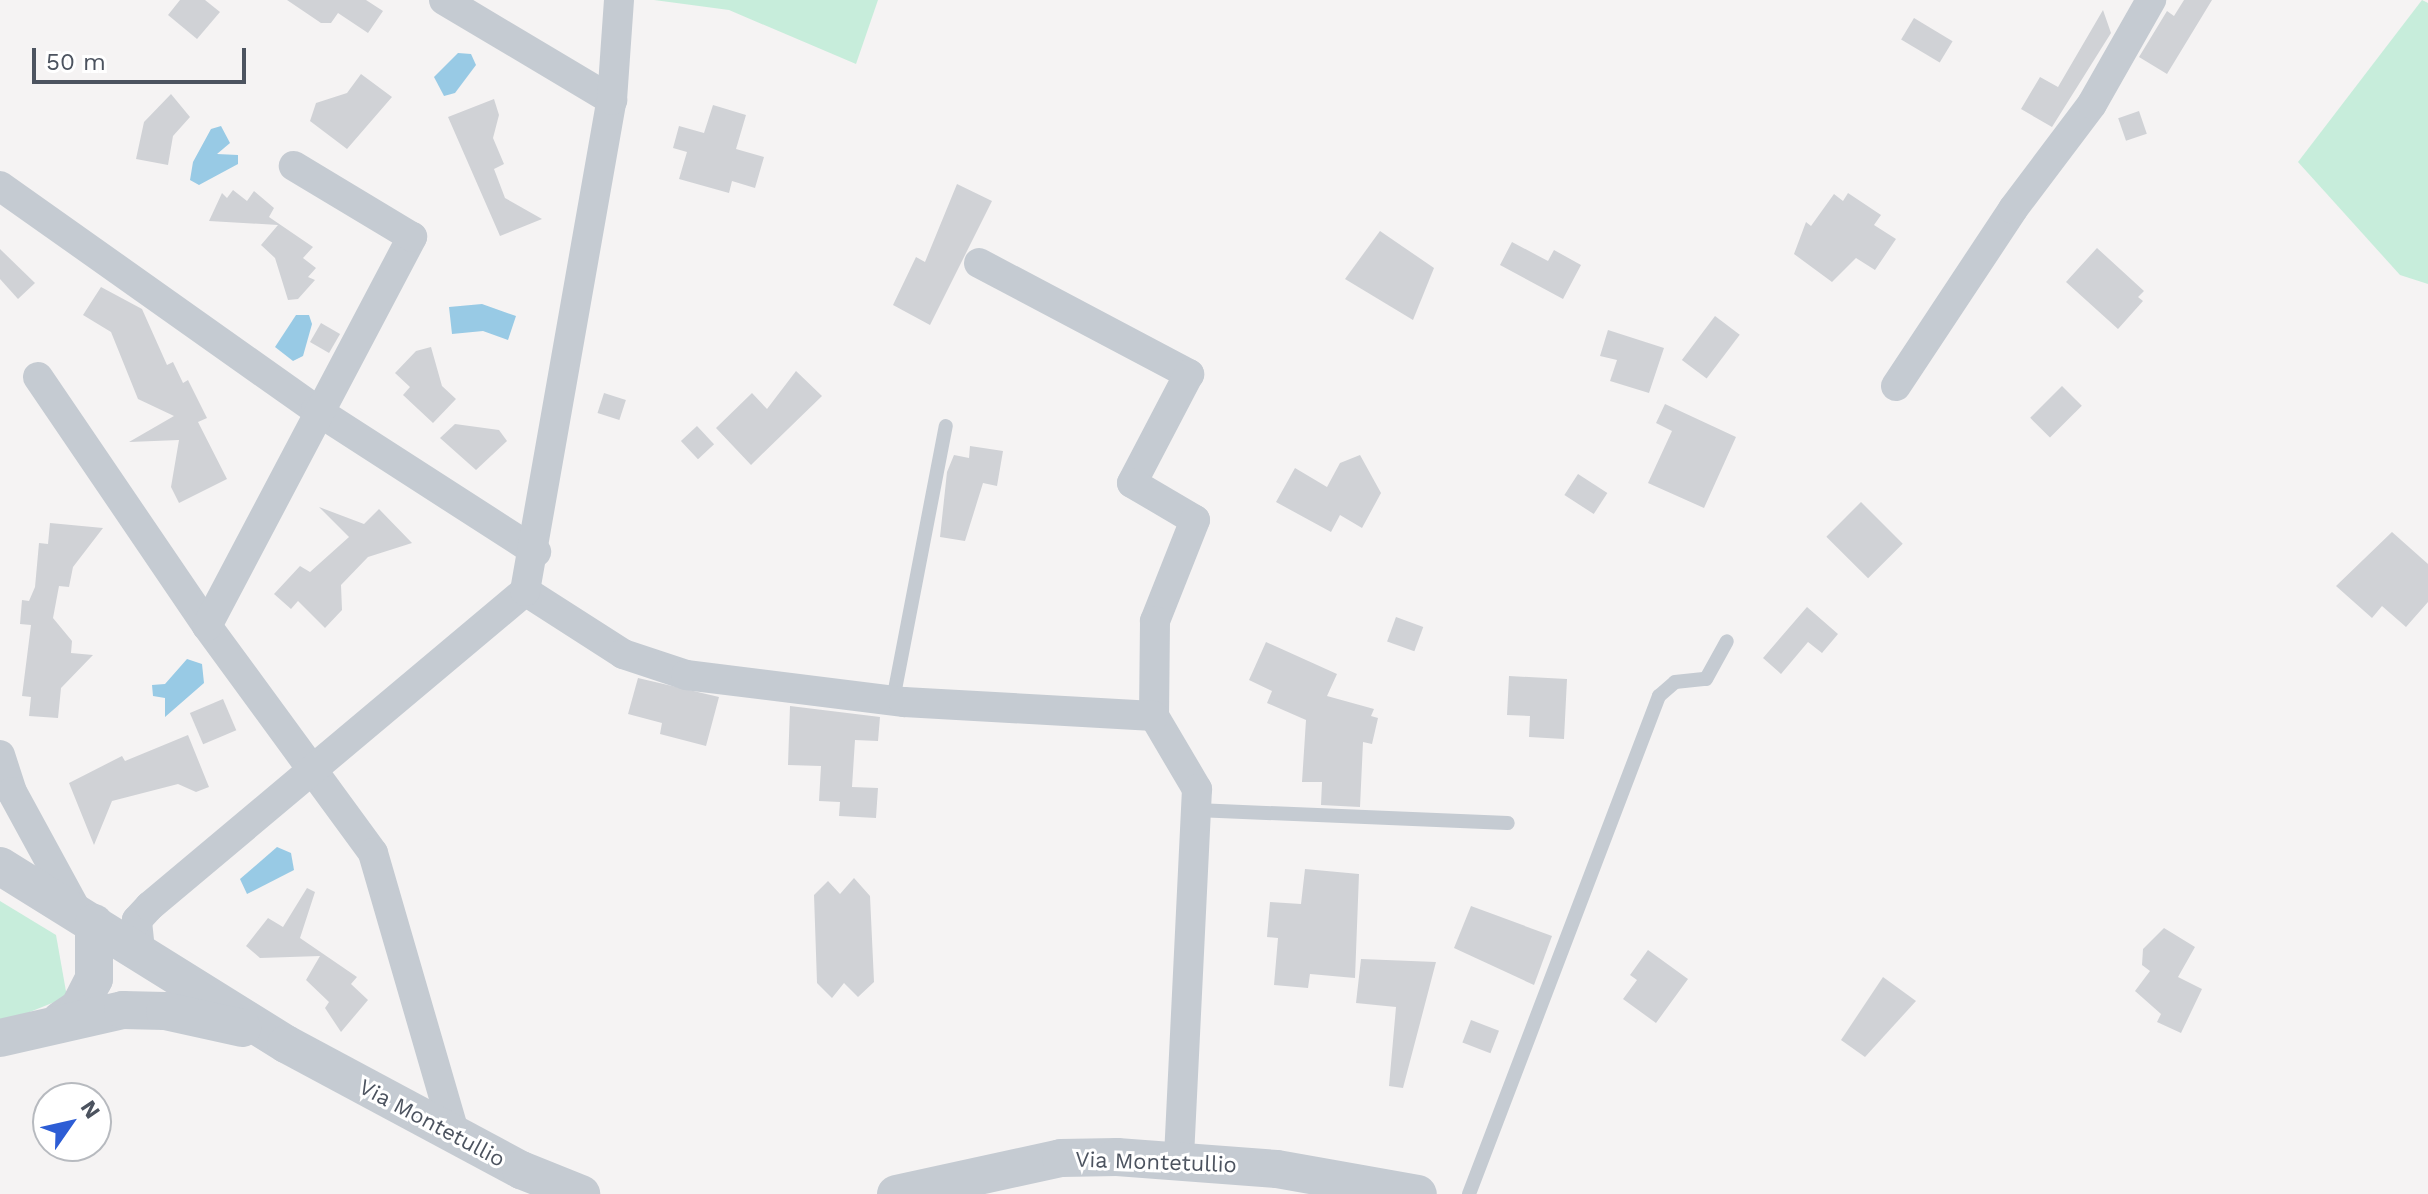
<!DOCTYPE html>
<style>
body{margin:0}
#map{position:relative;width:2428px;height:1194px;overflow:hidden;background:#f5f3f3;font-family:"Work Sans",sans-serif}
div>[style]{position:absolute}
.green>*{inset:0;background:#c7eddb}
.water>*{inset:0;background:#98cae5}
.building>*{inset:0;background:#d0d2d6;transform-origin:0 0}
.service>*{height:14px;margin:-7px;padding:0 7px;transform-origin:7px;border-radius:7px;background:#c5cbd2}
.minor>*{height:30px;margin:-15px;padding:0 15px;transform-origin:15px;border-radius:15px;background:#c5cbd2}
.tertiary>*{height:38px;margin:-19px;padding:0 19px;transform-origin:19px;border-radius:19px;background:#c5cbd2}
span{translate:-50% -50%;white-space:nowrap;text-align:center;line-height:1.15;-webkit-text-stroke:6px #fff;paint-order:stroke}
.street-label{font-size:22px;color:#4c535f}
.north{position:absolute;left:32px;top:1082px;width:80px;height:80px;box-sizing:border-box;background:#fff;border:2px solid #b7babf;border-radius:50%;rotate:56deg;font-size:22px;font-weight:700;line-height:32px;text-align:center;color:#4c535f}
.north::after{content:'';display:block;margin:auto;width:28px;height:36px;background:#2d5dd5;clip-path:polygon(50% 0,100% 100%,50% 72%,0 100%)}
.scale{position:absolute;left:32px;top:48px;width:214px;height:36px;box-sizing:border-box;border:4px solid #4c535f;border-top:0;padding-left:10px;font-size:24px;line-height:28px;white-space:nowrap;color:#4c535f;-webkit-text-stroke:6px #fff;paint-order:stroke}
</style>
<div id="map">
<div class="green">
<i style="clip-path:polygon(654px 0,878px 0,856px 64px,729px 10px)"></i>
<i style="clip-path:polygon(2422px 0,2428px 3px,2428px 284px,2400px 275px,2298px 162px)"></i>
<i style="clip-path:polygon(0 901px,56px 935px,67px 997px,0 1024px)"></i>
</div>
<div class="water">
<i style="clip-path:polygon(458px 53px,471px 54px,476px 65px,455px 93px,444px 96px,434px 77px)"></i>
<i style="clip-path:polygon(221px 126px,230px 143px,217px 154px,238px 155px,238px 164px,199px 185px,190px 180px,193px 162px,211px 129px)"></i>
<i style="clip-path:polygon(482px 304px,516px 316px,508px 340px,483px 331px,452px 334px,449px 307px)"></i>
<i style="clip-path:polygon(296px 315px,309px 315px,312px 324px,303px 356px,293px 361px,275px 347px)"></i>
<i style="clip-path:polygon(187px 659px,202px 664px,204px 683px,165px 717px,165px 698px,153px 696px,152px 685px,165px 684px)"></i>
<i style="clip-path:polygon(277px 847px,291px 853px,294px 870px,247px 894px,240px 879px)"></i>
</div>
<div class="building">
<i style="clip-path:polygon(180px 0,205px 0,220px 12px,197px 39px,168px 15px)"></i>
<i style="clip-path:polygon(287px 0,366px 0,383px 11px,368px 33px,338px 13px,331px 23px,321px 23px)"></i>
<i style="clip-path:polygon(2184px 0,2212px 0,2167px 74px,2139px 57px,2167px 11px,2174px 16px)"></i>
<i style="clip-path:polygon(2103px 10px,2111px 33px,2052px 127px,2021px 109px,2040px 77px,2058px 87px)"></i>
<i style="left:1914px;top:18px;width:45px;height:25px;rotate:31deg"></i>
<i style="clip-path:polygon(361px 74px,392px 97px,347px 149px,310px 121px,316px 103px,347px 93px)"></i>
<i style="clip-path:polygon(171px 94px,190px 117px,173px 136px,168px 165px,136px 159px,144px 122px)"></i>
<i style="clip-path:polygon(494px 99px,499px 115px,493px 138px,504px 164px,494px 169px,505px 198px,542px 219px,500px 236px,448px 117px)"></i>
<i style="clip-path:polygon(713px 105px,746px 115px,736px 149px,764px 157px,755px 188px,732px 181px,729px 193px,679px 179px,687px 152px,673px 148px,679px 126px,704px 133px)"></i>
<i style="left:2139px;top:111px;width:24px;height:22px;rotate:71deg"></i>
<i style="clip-path:polygon(957px 184px,992px 201px,930px 325px,893px 305px,916px 257px,925px 262px)"></i>
<i style="clip-path:polygon(233px 190px,247px 201px,254px 191px,274px 208px,269px 217px,313px 247px,303px 258px,316px 268px,308px 277px,315px 280px,298px 299px,288px 300px,275px 258px,261px 245px,278px 225px,209px 221px,222px 193px,227px 198px)"></i>
<i style="clip-path:polygon(1848px 193px,1881px 215px,1874px 225px,1896px 239px,1875px 270px,1856px 258px,1832px 282px,1794px 254px,1806px 222px,1811px 226px,1834px 194px,1843px 201px)"></i>
<i style="clip-path:polygon(1380px 231px,1434px 268px,1413px 320px,1345px 279px)"></i>
<i style="clip-path:polygon(1512px 242px,1548px 261px,1554px 250px,1581px 265px,1563px 299px,1500px 265px)"></i>
<i style="clip-path:polygon(2097px 248px,2144px 291px,2138px 297px,2143px 301px,2118px 329px,2066px 282px)"></i>
<i style="clip-path:polygon(0 249px,35px 283px,18px 299px,0 279px)"></i>
<i style="clip-path:polygon(101px 287px,142px 309px,167px 365px,173px 362px,183px 383px,188px 380px,207px 418px,198px 422px,227px 479px,179px 503px,171px 487px,179px 440px,129px 442px,174px 416px,138px 399px,111px 332px,83px 315px)"></i>
<i style="left:1715px;top:316px;width:31px;height:55px;rotate:37deg"></i>
<i style="left:321px;top:323px;width:22px;height:22px;rotate:30deg"></i>
<i style="clip-path:polygon(1608px 330px,1664px 348px,1649px 393px,1610px 381px,1617px 360px,1600px 356px)"></i>
<i style="clip-path:polygon(431px 347px,442px 386px,456px 399px,433px 423px,403px 395px,410px 387px,395px 373px,416px 351px)"></i>
<i style="clip-path:polygon(796px 371px,822px 396px,751px 465px,716px 428px,752px 393px,767px 409px)"></i>
<i style="left:2062px;top:386px;width:28px;height:45px;rotate:45deg"></i>
<i style="left:604px;top:393px;width:23px;height:21px;rotate:18deg"></i>
<i style="clip-path:polygon(1665px 404px,1736px 437px,1704px 508px,1648px 483px,1672px 431px,1656px 423px)"></i>
<i style="clip-path:polygon(455px 424px,499px 430px,507px 441px,476px 470px,440px 438px)"></i>
<i style="left:697px;top:426px;width:25px;height:22px;rotate:47deg"></i>
<i style="clip-path:polygon(970px 446px,1003px 451px,997px 486px,983px 483px,965px 541px,940px 537px,947px 472px,954px 455px,969px 458px)"></i>
<i style="clip-path:polygon(1360px 455px,1381px 493px,1362px 528px,1340px 515px,1331px 532px,1276px 502px,1295px 468px,1327px 487px,1340px 463px)"></i>
<i style="left:1578px;top:474px;width:35px;height:25px;rotate:33deg"></i>
<i style="left:1861px;top:502px;width:59px;height:49px;rotate:45deg"></i>
<i style="clip-path:polygon(319px 507px,364px 524px,379px 509px,412px 543px,368px 557px,341px 585px,342px 610px,325px 628px,298px 601px,291px 609px,274px 594px,300px 566px,310px 572px,349px 537px)"></i>
<i style="clip-path:polygon(50px 523px,103px 528px,73px 567px,69px 587px,59px 586px,53px 618px,72px 641px,71px 653px,93px 655px,61px 688px,58px 718px,29px 716px,31px 697px,22px 696px,31px 625px,20px 624px,22px 600px,29px 601px,35px 587px,39px 543px,48px 544px)"></i>
<i style="clip-path:polygon(2392px 532px,2428px 564px,2428px 602px,2406px 627px,2382px 606px,2372px 618px,2336px 586px)"></i>
<i style="clip-path:polygon(1807px 607px,1838px 634px,1822px 653px,1808px 642px,1781px 674px,1763px 658px)"></i>
<i style="left:1396px;top:617px;width:29px;height:26px;rotate:20deg"></i>
<i style="clip-path:polygon(1266px 642px,1337px 674px,1327px 696px,1374px 709px,1371px 716px,1378px 718px,1372px 744px,1363px 742px,1360px 807px,1321px 805px,1322px 782px,1302px 782px,1306px 720px,1267px 703px,1272px 691px,1249px 680px)"></i>
<i style="clip-path:polygon(1509px 676px,1567px 679px,1564px 739px,1529px 737px,1530px 716px,1507px 715px)"></i>
<i style="clip-path:polygon(638px 678px,719px 697px,706px 746px,660px 734px,662px 723px,628px 714px)"></i>
<i style="left:223px;top:699px;width:34px;height:36px;rotate:67deg"></i>
<i style="clip-path:polygon(790px 706px,880px 717px,878px 741px,855px 740px,852px 787px,878px 788px,876px 818px,839px 816px,840px 802px,819px 801px,821px 766px,788px 765px)"></i>
<i style="clip-path:polygon(188px 735px,209px 787px,196px 792px,178px 784px,112px 801px,94px 845px,69px 783px,122px 756px,125px 761px)"></i>
<i style="clip-path:polygon(1305px 869px,1359px 874px,1355px 978px,1310px 974px,1308px 988px,1274px 985px,1278px 938px,1267px 937px,1270px 902px,1301px 904px)"></i>
<i style="clip-path:polygon(854px 878px,870px 896px,874px 982px,858px 997px,844px 983px,832px 998px,817px 983px,814px 895px,828px 881px,840px 894px)"></i>
<i style="clip-path:polygon(307px 888px,315px 892px,300px 938px,357px 977px,351px 984px,368px 1000px,341px 1032px,325px 1008px,329px 1002px,306px 980px,320px 956px,260px 958px,246px 946px,268px 918px,283px 927px)"></i>
<i style="clip-path:polygon(1471px 906px,1552px 936px,1534px 985px,1454px 948px)"></i>
<i style="clip-path:polygon(2164px 928px,2195px 947px,2178px 977px,2202px 989px,2181px 1033px,2157px 1022px,2161px 1014px,2135px 991px,2150px 971px,2142px 965px,2143px 949px)"></i>
<i style="clip-path:polygon(1648px 950px,1688px 979px,1656px 1023px,1623px 999px,1637px 980px,1630px 975px)"></i>
<i style="clip-path:polygon(1361px 959px,1436px 962px,1403px 1088px,1389px 1086px,1396px 1007px,1356px 1003px)"></i>
<i style="clip-path:polygon(1883px 977px,1916px 1001px,1865px 1057px,1841px 1040px)"></i>
<i style="left:1471px;top:1020px;width:30px;height:24px;rotate:21deg"></i>
</div>
<div class="service">
<i style="left:893px;top:700px;width:279px;rotate:-79.1deg"></i>
<i style="left:1196px;top:810px;width:312px;rotate:2.4deg"></i>
<i style="left:1469px;top:1194px;width:533px;rotate:-69.12deg"></i>
<i style="left:1659px;top:696px;width:21px;rotate:-41deg"></i>
<i style="left:1675px;top:682px;width:31px;rotate:-6deg"></i>
<i style="left:1706px;top:679px;width:43px;rotate:-61.1deg"></i>
</div>
<div class="minor">
<i style="left:444px;top:0;width:196px;rotate:30.8deg"></i>
<i style="left:0;top:186px;width:387px;rotate:35.3deg"></i>
<i style="left:316px;top:410px;width:262px;rotate:32.8deg"></i>
<i style="left:979px;top:263px;width:238px;rotate:27.9deg"></i>
<i style="left:1189px;top:374px;width:123px;rotate:117.6deg"></i>
<i style="left:1132px;top:483px;width:73px;rotate:30.4deg"></i>
<i style="left:1195px;top:520px;width:109px;rotate:111.6deg"></i>
<i style="left:1155px;top:621px;width:95px;rotate:90.6deg"></i>
<i style="left:1154px;top:716px;width:85px;rotate:59.5deg"></i>
<i style="left:1197px;top:789px;width:369px;rotate:92.8deg"></i>
<i style="left:38px;top:377px;width:301px;rotate:55.8deg"></i>
<i style="left:207px;top:626px;width:281px;rotate:53.8deg"></i>
<i style="left:373px;top:853px;width:295px;rotate:73.8deg"></i>
<i style="left:1896px;top:386px;width:212px;rotate:-56.5deg"></i>
<i style="left:2013px;top:209px;width:131px;rotate:-53deg"></i>
<i style="left:2092px;top:104px;width:120px;rotate:-60.4deg"></i>
<i style="left:525px;top:591px;width:117px;rotate:32.7deg"></i>
<i style="left:623px;top:654px;width:66px;rotate:18.4deg"></i>
<i style="left:686px;top:675px;width:220px;rotate:7.1deg"></i>
<i style="left:904px;top:702px;width:250px;rotate:3.2deg"></i>
<i style="left:207px;top:626px;width:440px;rotate:-62.2deg"></i>
<i style="left:412px;top:237px;width:138px;rotate:-149deg"></i>
<i style="left:0;top:755px;width:39px;rotate:72deg"></i>
<i style="left:12px;top:792px;width:138px;rotate:61.4deg"></i>
<i style="left:140px;top:950px;width:30px;rotate:-96deg"></i>
<i style="left:137px;top:920px;width:19px;rotate:-47deg"></i>
<i style="left:150px;top:906px;width:490px;rotate:-40deg"></i>
<i style="left:525px;top:591px;width:499px;rotate:-80deg"></i>
<i style="left:612px;top:100px;width:100px;rotate:-86deg"></i>
</div>
<div class="tertiary">
<i style="left:0;top:866px;width:337px;rotate:31.9deg"></i>
<i style="left:286px;top:1044px;width:267px;rotate:28.2deg"></i>
<i style="left:521px;top:1170px;width:65px;rotate:21.8deg"></i>
<i style="left:61px;top:1020px;width:22px;rotate:-34deg"></i>
<i style="left:79px;top:1008px;width:33px;rotate:-63deg"></i>
<i style="left:94px;top:979px;width:56px;rotate:-90deg"></i>
<i style="left:0;top:1038px;width:126px;rotate:-12.8deg"></i>
<i style="left:123px;top:1010px;width:42px;rotate:1.4deg"></i>
<i style="left:165px;top:1011px;width:79px;rotate:12.4deg"></i>
<i style="left:896px;top:1194px;width:169px;rotate:-12.3deg"></i>
<i style="left:1061px;top:1158px;width:56px;rotate:-1deg"></i>
<i style="left:1117px;top:1157px;width:160px;rotate:4.3deg"></i>
<i style="left:1277px;top:1169px;width:143px;rotate:10.1deg"></i>
</div>
<div class="street-label">
<span style="left:432px;top:1123px;rotate:28deg">Via Montetullio</span>
<span style="left:1156px;top:1162px;rotate:2deg">Via Montetullio</span>
</div>
<div class="north">N</div>
<div class="scale">50 m</div>
</div>
